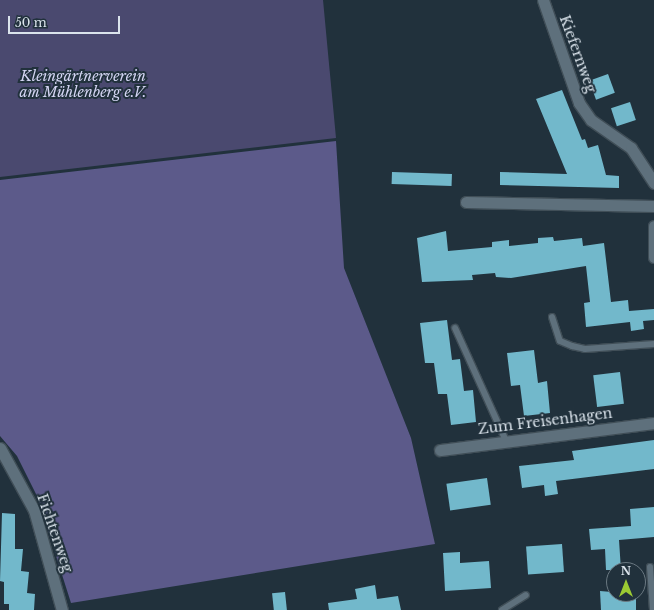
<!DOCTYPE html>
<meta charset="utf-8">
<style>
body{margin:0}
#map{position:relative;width:654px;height:610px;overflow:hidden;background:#21313c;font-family:"Libre Baskerville",serif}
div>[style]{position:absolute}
.green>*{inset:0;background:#4a496f}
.forest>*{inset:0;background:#5c5a8a}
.building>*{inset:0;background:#72b8cb;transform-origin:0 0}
.roads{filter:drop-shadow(1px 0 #404e57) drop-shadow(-1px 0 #404e57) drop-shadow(0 1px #404e57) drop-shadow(0 -1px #404e57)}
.service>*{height:6px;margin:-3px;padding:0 3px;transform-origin:3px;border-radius:3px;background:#5e707c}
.minor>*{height:11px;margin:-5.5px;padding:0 5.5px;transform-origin:5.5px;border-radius:5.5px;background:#5e707c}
span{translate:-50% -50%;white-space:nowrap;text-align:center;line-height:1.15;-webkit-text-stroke:4px #21313c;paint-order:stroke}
.street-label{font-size:14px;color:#dbe4ec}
.park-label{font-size:14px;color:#d4d5f3;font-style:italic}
.north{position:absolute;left:606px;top:562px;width:40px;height:40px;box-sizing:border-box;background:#21313c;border:1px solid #6b7982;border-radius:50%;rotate:0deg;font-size:11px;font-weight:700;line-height:16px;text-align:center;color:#dbe4ec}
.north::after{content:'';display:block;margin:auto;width:14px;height:18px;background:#9bcb33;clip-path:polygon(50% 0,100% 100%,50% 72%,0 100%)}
.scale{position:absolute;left:8px;top:16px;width:112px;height:18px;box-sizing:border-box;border:2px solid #dbe4ec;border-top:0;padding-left:5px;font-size:12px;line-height:14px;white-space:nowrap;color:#dbe4ec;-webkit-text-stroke:3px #21313c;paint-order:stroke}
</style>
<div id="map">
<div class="green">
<i style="clip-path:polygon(0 0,323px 0,336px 138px,0 177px)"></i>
</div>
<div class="forest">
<i style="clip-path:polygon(336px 141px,344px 268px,411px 438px,435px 544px,71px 603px,37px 496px,17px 456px,0 436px,0 180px)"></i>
</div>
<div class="building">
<i style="left:608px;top:74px;width:20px;height:20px;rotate:70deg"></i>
<i style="clip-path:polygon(562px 90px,582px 140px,585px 139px,588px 148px,598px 145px,606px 175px,619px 176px,619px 188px,500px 185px,500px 172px,567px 174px,536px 99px)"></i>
<i style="left:630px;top:102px;width:19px;height:20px;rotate:72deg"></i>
<i style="left:392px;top:172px;width:60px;height:12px;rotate:2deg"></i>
<i style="clip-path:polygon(446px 231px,448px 251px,492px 247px,492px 242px,509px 240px,509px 246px,538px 243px,538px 238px,553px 237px,554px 241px,582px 238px,583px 246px,604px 243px,611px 302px,628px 300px,629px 311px,654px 309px,654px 320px,643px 321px,644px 329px,631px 331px,630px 322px,586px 327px,584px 303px,590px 302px,586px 266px,511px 278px,496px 277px,495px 273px,472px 275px,473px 280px,422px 282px,417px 238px)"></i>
<i style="clip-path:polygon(447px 320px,452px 360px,460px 359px,464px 391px,473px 390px,476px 422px,451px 425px,447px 394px,438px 394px,434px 363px,425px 363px,420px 323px)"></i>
<i style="clip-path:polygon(534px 350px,538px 383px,547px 381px,550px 413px,524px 416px,520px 385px,511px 386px,507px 353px)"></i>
<i style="left:620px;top:372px;width:32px;height:27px;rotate:83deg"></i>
<i style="clip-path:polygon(654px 440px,654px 469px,556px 481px,558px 494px,545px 496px,544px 485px,522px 488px,519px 466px,574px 460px,572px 451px)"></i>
<i style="left:487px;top:478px;width:27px;height:41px;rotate:82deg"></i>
<i style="clip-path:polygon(654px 507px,654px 537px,619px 540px,621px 570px,606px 570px,605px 549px,591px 550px,589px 529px,631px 526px,630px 509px)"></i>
<i style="clip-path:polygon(2px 513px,15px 514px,15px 549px,23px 549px,21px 571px,29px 572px,27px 593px,35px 594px,34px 610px,9px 610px,9px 604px,4px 604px,4px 582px,0 581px)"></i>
<i style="left:562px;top:544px;width:28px;height:36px;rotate:86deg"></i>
<i style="clip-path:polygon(460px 552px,460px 563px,489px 561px,491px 588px,445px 591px,443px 553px)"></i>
<i style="clip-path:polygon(375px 585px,377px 599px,398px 596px,401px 610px,329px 610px,328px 603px,357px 599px,355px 589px)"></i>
<i style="clip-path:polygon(600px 591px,636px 594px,636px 610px,601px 610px)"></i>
<i style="left:285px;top:592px;width:18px;height:13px;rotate:84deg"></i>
</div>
<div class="roads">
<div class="service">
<i style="left:552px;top:317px;width:25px;rotate:72deg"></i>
<i style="left:560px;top:341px;width:13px;rotate:23deg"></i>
<i style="left:572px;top:346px;width:13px;rotate:13deg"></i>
<i style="left:585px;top:349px;width:69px;rotate:-4.1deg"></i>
<i style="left:455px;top:328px;width:124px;rotate:65.7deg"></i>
<i style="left:650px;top:567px;width:43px;rotate:86deg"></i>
<i style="left:502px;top:610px;width:28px;rotate:-32deg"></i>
</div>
<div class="minor">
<i style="left:543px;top:0;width:109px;rotate:70.7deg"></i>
<i style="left:579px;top:103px;width:21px;rotate:55deg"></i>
<i style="left:591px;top:120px;width:49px;rotate:35deg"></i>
<i style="left:631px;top:148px;width:42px;rotate:56.7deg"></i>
<i style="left:466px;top:202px;width:188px;rotate:1.2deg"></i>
<i style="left:654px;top:226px;width:31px;rotate:90deg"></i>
<i style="left:0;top:448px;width:71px;rotate:61.3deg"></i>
<i style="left:34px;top:510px;width:104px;rotate:74.4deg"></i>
<i style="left:440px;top:450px;width:216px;rotate:-7.2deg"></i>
</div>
</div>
<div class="street-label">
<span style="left:578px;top:54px;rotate:70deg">Kiefernweg</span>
<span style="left:545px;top:421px;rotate:-7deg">Zum Freisenhagen</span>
<span style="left:55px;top:533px;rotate:71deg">Fichtenweg</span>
</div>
<div class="park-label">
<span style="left:83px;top:84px">Kleingärtnerverein<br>am Mühlenberg e.V.</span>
</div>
<div class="north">N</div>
<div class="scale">50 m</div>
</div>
